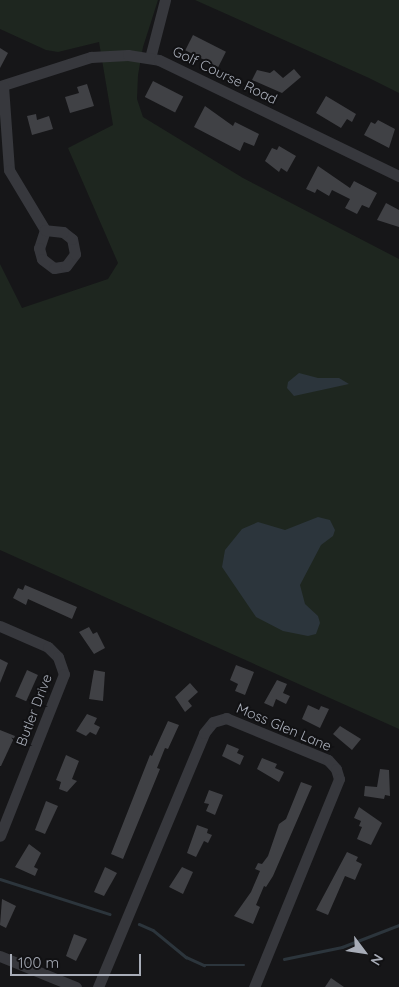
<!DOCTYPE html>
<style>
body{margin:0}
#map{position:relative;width:399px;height:987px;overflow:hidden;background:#161618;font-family:Quicksand,sans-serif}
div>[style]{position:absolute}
.green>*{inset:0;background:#1e261f}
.water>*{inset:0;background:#2c353c}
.stream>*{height:2.5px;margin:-1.25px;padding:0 1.25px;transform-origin:1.25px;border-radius:1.25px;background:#2c353c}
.building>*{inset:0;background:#404145;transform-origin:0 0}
.minor>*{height:11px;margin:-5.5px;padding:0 5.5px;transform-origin:5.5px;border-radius:5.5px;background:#37383d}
span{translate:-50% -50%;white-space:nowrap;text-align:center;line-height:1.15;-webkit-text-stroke:4px #111113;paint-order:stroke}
.street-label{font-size:14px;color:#a8adb8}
.north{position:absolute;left:339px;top:927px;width:50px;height:50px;-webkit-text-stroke:4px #111113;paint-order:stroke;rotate:121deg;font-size:14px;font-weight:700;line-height:20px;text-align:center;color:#a8adb8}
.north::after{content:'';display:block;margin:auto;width:18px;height:22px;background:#a8adb8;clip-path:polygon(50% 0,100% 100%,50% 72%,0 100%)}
.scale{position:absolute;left:10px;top:954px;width:131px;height:22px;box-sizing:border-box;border:2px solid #a8adb8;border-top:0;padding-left:6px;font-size:15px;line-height:18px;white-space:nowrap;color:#a8adb8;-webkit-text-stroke:4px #111113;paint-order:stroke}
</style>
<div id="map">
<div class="green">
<i style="clip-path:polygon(0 0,158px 0,143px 47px,138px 75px,137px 99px,143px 117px,243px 178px,399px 259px,399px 729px,0 550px,0 264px,22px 308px,108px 279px,118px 263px,68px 148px,113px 125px,99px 42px,58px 52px,46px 50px,0 29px)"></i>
<i style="clip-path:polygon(195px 0,399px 0,399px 93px,369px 78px)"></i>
</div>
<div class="water">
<i style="clip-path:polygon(299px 373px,318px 378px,339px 378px,349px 384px,294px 396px,287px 388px,288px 382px)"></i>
<i style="clip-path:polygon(318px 517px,330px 520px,335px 530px,333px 536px,321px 545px,300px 585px,305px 604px,318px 616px,320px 623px,316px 634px,308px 636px,283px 631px,256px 617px,222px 567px,225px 550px,242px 529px,258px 522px,285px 530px)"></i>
</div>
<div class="stream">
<i style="left:0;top:879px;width:115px;rotate:17.7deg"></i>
<i style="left:139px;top:924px;width:15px;rotate:23deg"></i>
<i style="left:153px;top:930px;width:43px;rotate:39.3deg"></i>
<i style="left:186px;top:957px;width:20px;rotate:24deg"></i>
<i style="left:204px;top:965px;width:40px"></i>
<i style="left:284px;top:959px;width:59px;rotate:-11.7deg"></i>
<i style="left:342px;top:947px;width:61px;rotate:-21.1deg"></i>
</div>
<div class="building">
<i style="left:193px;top:35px;width:37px;height:17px;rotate:27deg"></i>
<i style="clip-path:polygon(0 48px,8px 53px,0 68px)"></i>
<i style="clip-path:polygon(294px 69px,301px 77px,282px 93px,252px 80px,257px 70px,270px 73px,274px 70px,283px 78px)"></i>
<i style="left:153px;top:81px;width:34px;height:18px;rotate:27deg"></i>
<i style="clip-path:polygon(87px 84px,94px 106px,70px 113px,65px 97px,79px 93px,77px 87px)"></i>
<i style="clip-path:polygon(326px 96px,356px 114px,352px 122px,347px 119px,341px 128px,316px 113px)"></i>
<i style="clip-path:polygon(205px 106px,233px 126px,235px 122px,259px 134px,254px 146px,244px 142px,240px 151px,194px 127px)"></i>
<i style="clip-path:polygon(36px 114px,37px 120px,49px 116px,53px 129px,32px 135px,27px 116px)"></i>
<i style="clip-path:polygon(378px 120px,395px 129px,389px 148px,364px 135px,371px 122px,375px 124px)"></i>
<i style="clip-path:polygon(279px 146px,296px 156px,287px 172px,281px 168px,279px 172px,265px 161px,272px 148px,277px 150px)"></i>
<i style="clip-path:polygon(318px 166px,350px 188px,354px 181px,377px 193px,369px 208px,362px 205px,357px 214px,345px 208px,350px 199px,332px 190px,329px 196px,317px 189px,315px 193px,306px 189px)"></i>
<i style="clip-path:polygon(386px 203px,399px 210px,399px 227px,377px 220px)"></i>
<i style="clip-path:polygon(25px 585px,77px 607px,72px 619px,28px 599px,26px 605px,13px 598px,18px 588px,23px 590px)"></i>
<i style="clip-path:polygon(89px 627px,93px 634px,97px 632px,105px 648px,94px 654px,79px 632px)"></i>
<i style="clip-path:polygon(0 659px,8px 663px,0 683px)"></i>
<i style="clip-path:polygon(236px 665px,254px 672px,245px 695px,235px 691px,238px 684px,230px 680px)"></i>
<i style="left:27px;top:670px;width:12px;height:29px;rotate:24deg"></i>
<i style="clip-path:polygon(94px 670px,105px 672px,103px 701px,89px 699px)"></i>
<i style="clip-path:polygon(277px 680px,287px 684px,283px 693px,290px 696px,286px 704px,276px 699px,273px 707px,264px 703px)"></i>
<i style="clip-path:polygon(190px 683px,198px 692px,188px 701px,192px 706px,185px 712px,175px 697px)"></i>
<i style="clip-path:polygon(308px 705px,319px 710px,321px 706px,329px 709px,320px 728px,302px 719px)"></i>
<i style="clip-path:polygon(87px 714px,97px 718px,94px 724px,100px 727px,96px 735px,90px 732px,86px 736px,76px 731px)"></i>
<i style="clip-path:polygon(168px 721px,179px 725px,168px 749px,165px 748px,157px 768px,160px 769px,123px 859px,111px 854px,150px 755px,152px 756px)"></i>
<i style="clip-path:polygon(340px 726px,361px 739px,352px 750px,333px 734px)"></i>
<i style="clip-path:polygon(0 730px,15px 736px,1px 766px,0 766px)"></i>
<i style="clip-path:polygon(227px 744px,239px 749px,237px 753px,244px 756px,240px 765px,222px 756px)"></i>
<i style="clip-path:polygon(66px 755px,79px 761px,72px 779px,77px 781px,67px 792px,59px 789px,61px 782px,56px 780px)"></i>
<i style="clip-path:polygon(262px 758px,277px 764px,275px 768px,284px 772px,279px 782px,257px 769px)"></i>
<i style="clip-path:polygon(380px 769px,389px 770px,390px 796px,385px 795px,384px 799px,364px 796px,365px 786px,377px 787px)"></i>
<i style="clip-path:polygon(301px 782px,312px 786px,273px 876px,266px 887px,264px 886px,256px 905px,260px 907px,253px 924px,234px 916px,251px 892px,260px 871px,255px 869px,258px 863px,262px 864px,268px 856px,279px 824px,286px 819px)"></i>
<i style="clip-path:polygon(209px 790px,223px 795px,215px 815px,206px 811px,209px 804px,204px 803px)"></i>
<i style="clip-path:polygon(46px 801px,58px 806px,45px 834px,35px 830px)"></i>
<i style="clip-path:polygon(359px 807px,382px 823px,371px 845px,357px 839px,362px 827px,359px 826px,361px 821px,354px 818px)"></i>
<i style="clip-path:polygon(197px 825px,208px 829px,207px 833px,212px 835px,208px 843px,204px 841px,196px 857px,187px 853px)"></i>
<i style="clip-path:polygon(29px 844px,41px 853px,34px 867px,38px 869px,35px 876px,15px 867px)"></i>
<i style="clip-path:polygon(347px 852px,358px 857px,356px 861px,362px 864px,355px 880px,345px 876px,328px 915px,316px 910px)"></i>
<i style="clip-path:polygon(105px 867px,117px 873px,104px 896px,94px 892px)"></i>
<i style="clip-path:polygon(182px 867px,193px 872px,183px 894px,169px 887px)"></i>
<i style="clip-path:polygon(2px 899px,16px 906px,6px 928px,0 925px)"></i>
<i style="clip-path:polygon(74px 934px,87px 939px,76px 961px,66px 956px)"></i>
<i style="clip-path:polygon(331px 978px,344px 987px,325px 987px)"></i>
</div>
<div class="minor">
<i style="left:150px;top:58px;width:60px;rotate:-75.5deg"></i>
<i style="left:0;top:86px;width:96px;rotate:-17.7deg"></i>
<i style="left:91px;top:57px;width:37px;rotate:-3deg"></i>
<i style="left:128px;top:55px;width:31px;rotate:9deg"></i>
<i style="left:159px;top:60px;width:267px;rotate:25.8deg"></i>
<i style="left:3px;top:86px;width:84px;rotate:85.9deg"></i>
<i style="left:9px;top:170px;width:70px;rotate:59deg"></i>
<i style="left:45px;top:230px;width:19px;rotate:108deg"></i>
<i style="left:39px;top:248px;width:11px;rotate:75deg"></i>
<i style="left:42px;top:259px;width:15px;rotate:37deg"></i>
<i style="left:54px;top:268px;width:12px;rotate:-9deg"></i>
<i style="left:66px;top:266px;width:15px;rotate:-53deg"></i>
<i style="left:75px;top:254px;width:15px;rotate:-101deg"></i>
<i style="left:72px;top:239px;width:11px;rotate:-142deg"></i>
<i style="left:63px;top:232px;width:18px;rotate:-174deg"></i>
<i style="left:0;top:626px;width:52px;rotate:23.6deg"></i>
<i style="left:48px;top:647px;width:14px;rotate:45deg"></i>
<i style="left:58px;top:657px;width:18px;rotate:71deg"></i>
<i style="left:64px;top:674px;width:174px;rotate:111.6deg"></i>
<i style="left:0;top:956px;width:82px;rotate:22.2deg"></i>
<i style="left:98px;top:987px;width:275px;rotate:-67.3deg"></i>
<i style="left:204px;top:733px;width:14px;rotate:-51deg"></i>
<i style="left:213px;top:722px;width:14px;rotate:-17deg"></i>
<i style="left:226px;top:718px;width:110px;rotate:22.4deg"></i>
<i style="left:328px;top:760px;width:12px;rotate:48deg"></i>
<i style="left:336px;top:769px;width:10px;rotate:73deg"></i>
<i style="left:339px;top:779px;width:225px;rotate:112.2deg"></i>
</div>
<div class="street-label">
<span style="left:225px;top:75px;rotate:26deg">Golf Course Road</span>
<span style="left:34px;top:710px;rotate:-69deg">Butler Drive</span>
<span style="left:284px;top:727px;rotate:23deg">Moss Glen Lane</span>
</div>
<div class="north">N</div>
<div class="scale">100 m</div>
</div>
